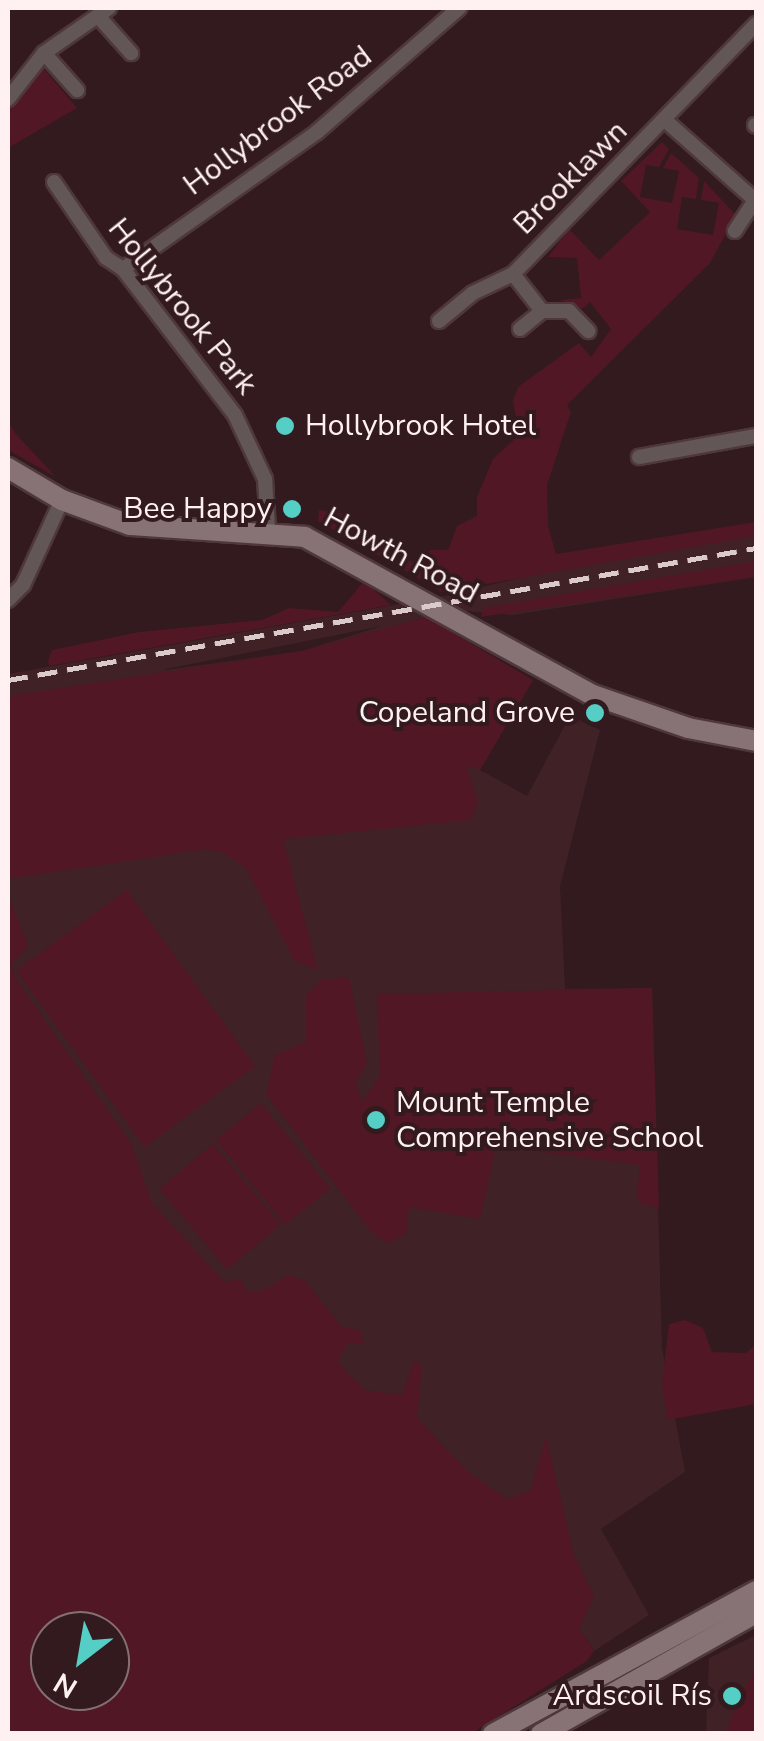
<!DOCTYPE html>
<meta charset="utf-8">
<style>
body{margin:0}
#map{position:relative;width:764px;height:1741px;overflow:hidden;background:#321a1e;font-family:"Nunito Sans",sans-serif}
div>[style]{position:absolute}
.built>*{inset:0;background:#402126}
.green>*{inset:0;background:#511725;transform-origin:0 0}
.roads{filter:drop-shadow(2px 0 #4f383c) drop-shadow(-2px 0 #4f383c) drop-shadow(0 2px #4f383c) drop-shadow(0 -2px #4f383c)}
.street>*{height:14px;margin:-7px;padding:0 7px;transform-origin:7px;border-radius:7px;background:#635657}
.secondary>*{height:20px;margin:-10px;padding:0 10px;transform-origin:10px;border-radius:10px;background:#877375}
.rail>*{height:5px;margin-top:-2.5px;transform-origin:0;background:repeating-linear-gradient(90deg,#dacacc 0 20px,transparent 0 30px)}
.dots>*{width:28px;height:28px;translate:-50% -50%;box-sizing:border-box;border:5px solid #321a1e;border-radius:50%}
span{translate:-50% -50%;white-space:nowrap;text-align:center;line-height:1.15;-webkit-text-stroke:8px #321a1e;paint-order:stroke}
.street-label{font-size:30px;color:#fff1f2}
.poi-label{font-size:30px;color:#fff1f2}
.left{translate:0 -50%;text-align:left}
.right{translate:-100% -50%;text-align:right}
.frame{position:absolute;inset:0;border:10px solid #fff1f2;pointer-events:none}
.north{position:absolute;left:30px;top:1611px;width:100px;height:100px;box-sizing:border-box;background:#321a1e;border:2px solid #847073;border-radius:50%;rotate:211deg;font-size:28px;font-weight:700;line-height:40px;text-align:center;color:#fff1f2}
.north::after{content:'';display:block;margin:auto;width:35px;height:45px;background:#55cec6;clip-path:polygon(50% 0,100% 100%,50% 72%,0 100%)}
</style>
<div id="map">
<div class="built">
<i style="clip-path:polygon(evenodd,756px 522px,756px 577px,512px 615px,464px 611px,427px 618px,533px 680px,480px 770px,527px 796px,570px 716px,600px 730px,560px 886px,565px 989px,652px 988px,662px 1348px,685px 1472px,601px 1529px,649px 1615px,594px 1651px,575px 1622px,135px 1199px,8px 997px,8px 674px,444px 596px,756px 522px,382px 626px,302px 651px,165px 670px,166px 669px,382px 626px)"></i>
<i style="clip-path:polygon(756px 1635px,756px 1733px,706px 1734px,709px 1658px)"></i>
</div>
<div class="green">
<i style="clip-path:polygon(43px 68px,77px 108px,8px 148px,8px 109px)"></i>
<i style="clip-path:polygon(662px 142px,669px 149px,659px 167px,646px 165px,640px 197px,672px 203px,679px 171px,663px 168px,671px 153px,699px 178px,696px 199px,682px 197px,677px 229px,713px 235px,719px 203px,701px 200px,704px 181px,736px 215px,710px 263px,567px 405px,571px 412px,547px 485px,548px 526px,556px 554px,756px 522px,756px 536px,442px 592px,318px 521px,319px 510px,344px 514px,412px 562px,431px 550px,448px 550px,457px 526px,477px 516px,477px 497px,493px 459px,519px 435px,513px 401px,518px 387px,579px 343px,591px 357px,611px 329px,590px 302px,582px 309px,560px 300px,581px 298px,577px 258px,548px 257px,569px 229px,599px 260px,650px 212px,621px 181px)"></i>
<i style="clip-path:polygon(8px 420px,15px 433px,56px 477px,8px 450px)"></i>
<i style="clip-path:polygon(756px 561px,756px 577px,481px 617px,483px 608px)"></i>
<i style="clip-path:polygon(364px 581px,391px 605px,49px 666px,48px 661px,52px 650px,139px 632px,262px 620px,289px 608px,338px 612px)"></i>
<i style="clip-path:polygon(426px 617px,533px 680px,480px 770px,466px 765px,478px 801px,471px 820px,283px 839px,318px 970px,294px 960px,246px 868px,224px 853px,206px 849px,8px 879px,8px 696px,302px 651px)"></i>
<i style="left:127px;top:890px;width:218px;height:137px;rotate:54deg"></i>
<i style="clip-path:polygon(evenodd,8px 895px,28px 945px,11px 966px,18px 982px,131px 1143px,152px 1203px,224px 1282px,240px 1279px,247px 1292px,260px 1292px,289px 1275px,304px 1280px,342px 1327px,360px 1330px,364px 1344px,347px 1344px,338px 1362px,364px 1390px,402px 1395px,415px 1359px,422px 1368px,417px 1418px,467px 1471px,507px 1499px,531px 1490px,546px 1436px,574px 1555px,594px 1597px,579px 1628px,594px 1651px,587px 1661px,472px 1733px,8px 1733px,8px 895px,50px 1631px,110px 1631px,110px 1691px,50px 1691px,50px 1631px)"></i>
<i style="clip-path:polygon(349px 977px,367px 1062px,356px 1082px,362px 1102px,380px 1076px,377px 994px,652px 988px,659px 1207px,641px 1204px,637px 1196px,640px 1165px,496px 1146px,480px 1219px,409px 1207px,406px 1234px,388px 1243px,372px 1233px,266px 1094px,275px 1055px,306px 1042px,306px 995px,321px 980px)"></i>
<i style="left:261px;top:1103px;width:110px;height:58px;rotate:51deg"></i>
<i style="left:213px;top:1144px;width:105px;height:70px;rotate:50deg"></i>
<i style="clip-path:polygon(685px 1320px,703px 1328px,712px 1352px,746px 1353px,756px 1344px,756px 1404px,667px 1420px,662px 1383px,669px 1324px)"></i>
<i style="clip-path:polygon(756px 1670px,756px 1733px,726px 1733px,739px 1697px)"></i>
</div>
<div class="roads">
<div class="street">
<i style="left:98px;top:16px;width:50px;rotate:48.3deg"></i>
<i style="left:44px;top:53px;width:50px;rotate:48.3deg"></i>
<i style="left:8px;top:99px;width:58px;rotate:-52deg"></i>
<i style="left:44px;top:53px;width:79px;rotate:-34.7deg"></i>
<i style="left:666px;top:121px;width:119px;rotate:41.6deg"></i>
<i style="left:755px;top:200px;width:37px;rotate:123deg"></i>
<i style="left:755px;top:125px;width:1px;rotate:45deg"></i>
<i style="left:54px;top:182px;width:92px;rotate:55.6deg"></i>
<i style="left:106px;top:258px;width:20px;rotate:33deg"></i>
<i style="left:123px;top:269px;width:184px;rotate:52.5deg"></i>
<i style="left:235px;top:415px;width:71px;rotate:64.9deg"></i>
<i style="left:265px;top:479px;width:51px;rotate:86.6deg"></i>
<i style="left:123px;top:269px;width:237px;rotate:-35.2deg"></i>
<i style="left:317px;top:132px;width:189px;rotate:-41.1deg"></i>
<i style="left:513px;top:274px;width:47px;rotate:51.9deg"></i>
<i style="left:542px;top:311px;width:27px"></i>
<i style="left:569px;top:311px;width:28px;rotate:46deg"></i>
<i style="left:439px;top:321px;width:44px;rotate:-39.5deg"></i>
<i style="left:473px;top:293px;width:44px;rotate:-25.4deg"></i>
<i style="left:513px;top:274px;width:349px;rotate:-45.8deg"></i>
<i style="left:520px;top:329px;width:28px;rotate:-39deg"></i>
<i style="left:639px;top:457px;width:119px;rotate:-10.2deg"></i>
<i style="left:8px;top:600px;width:21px;rotate:-45deg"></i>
<i style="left:23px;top:585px;width:94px;rotate:-65.4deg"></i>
</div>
<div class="secondary">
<i style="left:8px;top:468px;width:63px;rotate:30.7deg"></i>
<i style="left:62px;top:500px;width:72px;rotate:20.2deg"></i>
<i style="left:130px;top:525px;width:175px;rotate:3.9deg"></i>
<i style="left:305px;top:537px;width:325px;rotate:28.8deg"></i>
<i style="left:590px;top:694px;width:104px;rotate:19.1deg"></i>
<i style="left:688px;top:728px;width:69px;rotate:10.8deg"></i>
<i style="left:493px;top:1734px;width:299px;rotate:-28.5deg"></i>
<i style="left:541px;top:1734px;width:247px;rotate:-29.4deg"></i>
</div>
</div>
<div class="rail">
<i style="left:8px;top:680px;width:760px;rotate:-10.01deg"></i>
</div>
<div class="dots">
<i style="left:285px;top:426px;background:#55cec6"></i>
<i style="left:292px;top:509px;background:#55cec6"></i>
<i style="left:595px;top:713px;background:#55cec6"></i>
<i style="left:376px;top:1120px;background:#55cec6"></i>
<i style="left:732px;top:1696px;background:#55cec6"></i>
</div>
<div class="street-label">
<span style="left:278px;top:121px;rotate:-37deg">Hollybrook Road</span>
<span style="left:571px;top:178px;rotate:-45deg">Brooklawn</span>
<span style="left:182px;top:307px;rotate:51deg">Hollybrook Park</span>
<span style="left:401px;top:556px;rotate:28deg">Howth Road</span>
</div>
<div class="poi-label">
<span class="left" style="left:305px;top:426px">Hollybrook Hotel</span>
<span class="right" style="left:272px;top:509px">Bee Happy</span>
<span class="right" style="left:575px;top:713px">Copeland Grove</span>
<span class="left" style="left:396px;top:1120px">Mount Temple<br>Comprehensive School</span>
<span class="right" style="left:712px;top:1696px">Ardscoil Rís</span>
</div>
<div class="frame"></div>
<div class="north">N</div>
</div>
